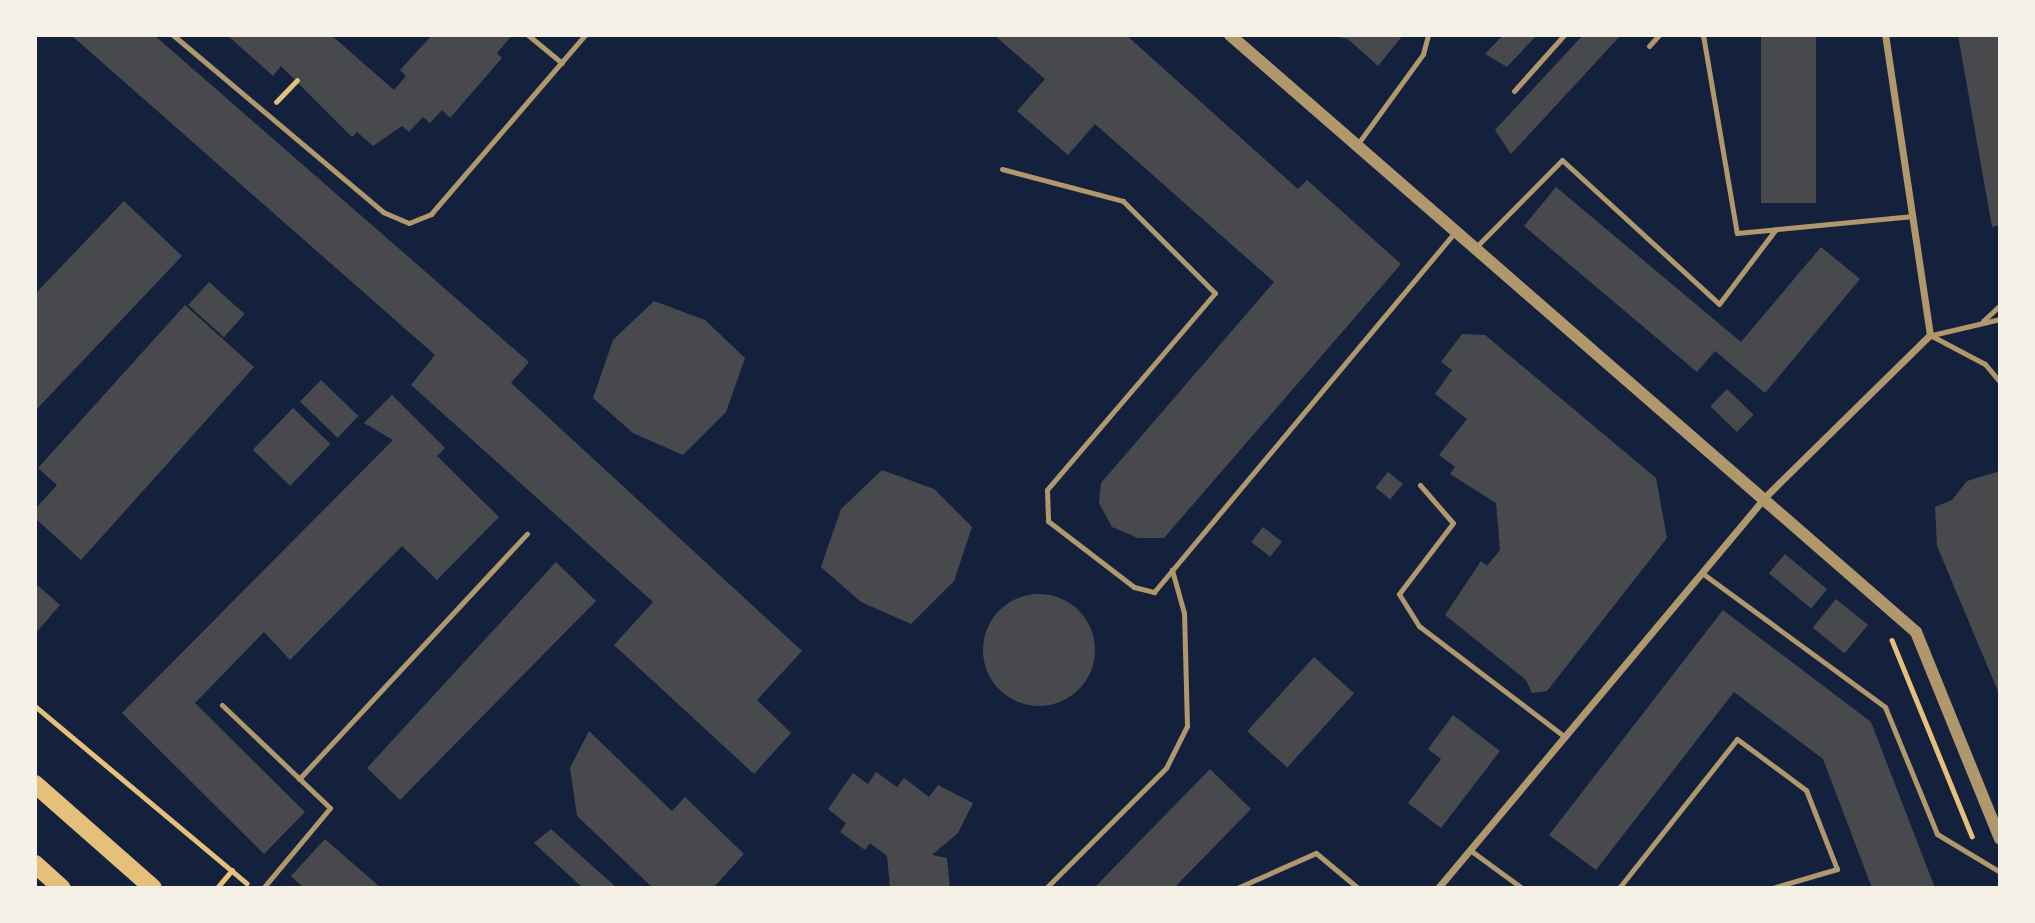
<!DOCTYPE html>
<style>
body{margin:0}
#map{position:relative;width:2035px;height:923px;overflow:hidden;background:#14213d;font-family:"IBM Plex Sans",sans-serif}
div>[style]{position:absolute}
.building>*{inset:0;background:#48494c;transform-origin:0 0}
.round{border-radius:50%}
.path>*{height:4.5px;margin:-2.25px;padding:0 2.25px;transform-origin:2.25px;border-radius:2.25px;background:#e5c07b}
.service>*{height:5px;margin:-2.5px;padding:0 2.5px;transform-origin:2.5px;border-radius:2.5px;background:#b1986c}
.minor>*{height:7px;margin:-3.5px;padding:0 3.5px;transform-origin:3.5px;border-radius:3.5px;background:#b1986c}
.tertiary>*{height:12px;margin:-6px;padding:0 6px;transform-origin:6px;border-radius:6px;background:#b1986c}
.primary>*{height:18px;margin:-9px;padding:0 9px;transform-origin:9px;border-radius:9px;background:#e5c07b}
span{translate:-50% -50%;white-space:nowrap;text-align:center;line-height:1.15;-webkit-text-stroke:5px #f6f1e7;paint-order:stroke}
.frame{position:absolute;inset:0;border:37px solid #f6f1e7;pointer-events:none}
</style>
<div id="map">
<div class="building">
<i style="clip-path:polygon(71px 35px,154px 35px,529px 362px,511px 383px,802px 651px,757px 700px,791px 733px,754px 774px,614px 645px,653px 602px,411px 385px,435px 355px)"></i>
<i style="clip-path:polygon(227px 35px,331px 35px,394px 90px,406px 76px,400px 70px,432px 35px,512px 35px,497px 53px,502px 58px,450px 118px,442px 110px,430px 123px,423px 117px,409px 132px,402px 126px,373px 146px,357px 132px,352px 137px,281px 66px,273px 76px)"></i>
<i style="clip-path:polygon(994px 35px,1126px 35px,1298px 189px,1307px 180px,1401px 264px,1164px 538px,1138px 538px,1112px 527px,1099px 503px,1101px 483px,1274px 282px,1095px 124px,1068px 155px,1017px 111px,1045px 79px)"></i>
<i style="clip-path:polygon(1330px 35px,1403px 35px,1378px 66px,1348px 39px)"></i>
<i style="clip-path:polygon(1503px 35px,1537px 35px,1507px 67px,1485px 54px)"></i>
<i style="clip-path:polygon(1583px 35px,1621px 35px,1511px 154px,1495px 130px)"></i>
<i style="left:1761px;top:35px;width:55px;height:168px"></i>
<i style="clip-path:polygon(1958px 35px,2000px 35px,2000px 225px,1992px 227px)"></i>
<i style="clip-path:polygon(1556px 187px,1741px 342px,1821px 247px,1860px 279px,1765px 393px,1715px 351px,1697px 372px,1524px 226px)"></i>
<i style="clip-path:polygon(124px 201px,182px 256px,35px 411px,35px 294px)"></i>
<i style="left:209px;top:282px;width:48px;height:31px;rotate:42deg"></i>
<i style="clip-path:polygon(654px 301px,705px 320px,745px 358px,726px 412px,683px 455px,633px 433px,593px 398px,613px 340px)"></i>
<i style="clip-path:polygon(185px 305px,254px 367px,81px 560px,35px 518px,35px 509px,57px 485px,38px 468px)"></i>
<i style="clip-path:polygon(1462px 334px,1485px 335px,1656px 478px,1667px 538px,1547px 691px,1532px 693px,1526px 680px,1445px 615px,1481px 561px,1487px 566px,1500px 550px,1496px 503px,1450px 474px,1455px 467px,1439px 455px,1467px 419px,1435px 394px,1452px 370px,1441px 362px)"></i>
<i style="left:321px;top:380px;width:52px;height:30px;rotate:44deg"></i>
<i style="left:1727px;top:389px;width:37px;height:24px;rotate:44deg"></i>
<i style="clip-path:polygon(392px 395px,445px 448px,437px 456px,499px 517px,437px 580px,402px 546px,290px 660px,264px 632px,195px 703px,305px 812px,264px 854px,122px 713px,393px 440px,364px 423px)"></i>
<i style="left:293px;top:408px;width:52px;height:58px;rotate:44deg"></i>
<i style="clip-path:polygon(882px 470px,934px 489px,972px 527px,954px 581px,911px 624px,861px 602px,821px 567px,841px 509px)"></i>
<i style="clip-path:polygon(2000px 471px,2000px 696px,1937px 546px,1935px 507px,1952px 500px,1967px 481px)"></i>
<i style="left:1388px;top:472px;width:19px;height:20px;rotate:39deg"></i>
<i style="left:1263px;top:527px;width:24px;height:19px;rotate:38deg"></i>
<i style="left:1785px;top:554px;width:55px;height:25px;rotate:40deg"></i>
<i style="clip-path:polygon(556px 562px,596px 601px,400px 800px,367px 768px)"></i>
<i style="clip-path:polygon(35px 583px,60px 605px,35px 634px)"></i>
<i class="round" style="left:983px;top:594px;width:112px;height:112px"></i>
<i style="left:1836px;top:599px;width:41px;height:37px;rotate:39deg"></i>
<i style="clip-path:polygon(1723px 610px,1871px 722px,1935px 888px,1872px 888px,1823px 759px,1734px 692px,1596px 870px,1549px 835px)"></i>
<i style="left:1314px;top:657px;width:54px;height:100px;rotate:42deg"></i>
<i style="clip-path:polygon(1453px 715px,1500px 751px,1441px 828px,1408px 803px,1441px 759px,1428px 749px)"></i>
<i style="clip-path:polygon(589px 731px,672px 811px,685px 797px,744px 854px,713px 888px,653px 888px,577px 816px,570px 768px)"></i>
<i style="clip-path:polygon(1210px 769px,1251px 809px,1174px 888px,1094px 888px)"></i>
<i style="clip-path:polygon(876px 772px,897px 787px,904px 778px,929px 797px,938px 785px,973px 803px,958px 833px,932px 855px,947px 858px,950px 888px,890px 888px,887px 856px,870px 843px,865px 850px,840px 832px,846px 823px,828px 809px,853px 773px,868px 784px)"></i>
<i style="clip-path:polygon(551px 829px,617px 888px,583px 888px,534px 843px)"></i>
<i style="clip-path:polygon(325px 839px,381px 888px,304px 888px,291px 876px)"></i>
</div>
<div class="path">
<i style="left:276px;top:102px;width:30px;rotate:-46deg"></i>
<i style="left:1892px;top:640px;width:212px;rotate:67.8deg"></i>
<i style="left:35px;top:706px;width:276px;rotate:39.9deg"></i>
<i style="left:217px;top:888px;width:23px;rotate:-50deg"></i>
</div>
<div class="service">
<i style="left:173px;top:35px;width:275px;rotate:40.1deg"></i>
<i style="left:383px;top:212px;width:28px;rotate:23deg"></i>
<i style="left:409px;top:223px;width:24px;rotate:-22deg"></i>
<i style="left:431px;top:214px;width:236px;rotate:-49.3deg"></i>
<i style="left:528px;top:35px;width:44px;rotate:39.5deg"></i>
<i style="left:1703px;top:35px;width:201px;rotate:80.3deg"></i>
<i style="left:1737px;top:233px;width:177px;rotate:-5.5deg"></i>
<i style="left:1649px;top:46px;width:15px;rotate:-48deg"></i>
<i style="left:1514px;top:91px;width:75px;rotate:-48.2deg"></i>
<i style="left:1357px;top:145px;width:112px;rotate:-54deg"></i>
<i style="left:1423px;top:54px;width:20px;rotate:-75deg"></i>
<i style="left:1002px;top:169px;width:125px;rotate:14.8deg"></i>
<i style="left:1123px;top:201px;width:130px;rotate:45deg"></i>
<i style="left:1215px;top:293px;width:259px;rotate:130.5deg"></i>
<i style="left:1047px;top:490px;width:31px;rotate:88deg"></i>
<i style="left:1048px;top:521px;width:108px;rotate:37.5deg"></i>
<i style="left:1134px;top:587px;width:21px;rotate:14deg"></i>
<i style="left:1154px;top:592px;width:468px;rotate:-50.1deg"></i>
<i style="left:1476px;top:247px;width:122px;rotate:-45.3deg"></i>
<i style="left:1562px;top:160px;width:213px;rotate:42.5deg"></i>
<i style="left:1719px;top:304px;width:94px;rotate:-52.8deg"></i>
<i style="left:1983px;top:321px;width:23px;rotate:-43deg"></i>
<i style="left:1930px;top:335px;width:62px;rotate:27.8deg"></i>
<i style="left:1985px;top:364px;width:23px;rotate:50deg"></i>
<i style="left:1932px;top:335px;width:70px;rotate:-13.2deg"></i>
<i style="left:1420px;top:485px;width:50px;rotate:49deg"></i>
<i style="left:1453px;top:523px;width:89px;rotate:127.3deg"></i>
<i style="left:1399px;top:594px;width:38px;rotate:58deg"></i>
<i style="left:1419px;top:626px;width:183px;rotate:37.2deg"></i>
<i style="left:1702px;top:573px;width:227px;rotate:36.2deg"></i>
<i style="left:1885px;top:707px;width:137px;rotate:67.7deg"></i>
<i style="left:1937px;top:834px;width:74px;rotate:31.1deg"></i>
<i style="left:222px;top:705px;width:149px;rotate:43.6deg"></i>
<i style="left:330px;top:808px;width:104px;rotate:129.9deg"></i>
<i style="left:299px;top:779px;width:335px;rotate:-47.1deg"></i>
<i style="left:1470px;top:850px;width:64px;rotate:36.2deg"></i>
<i style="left:1046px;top:888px;width:170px;rotate:-45deg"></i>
<i style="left:1166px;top:768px;width:47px;rotate:-63.4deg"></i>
<i style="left:1187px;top:726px;width:113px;rotate:-91.5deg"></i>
<i style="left:1184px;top:613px;width:45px;rotate:-105.6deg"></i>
<i style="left:1237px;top:888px;width:86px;rotate:-23.9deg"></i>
<i style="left:1316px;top:853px;width:55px;rotate:39.8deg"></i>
<i style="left:1619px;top:888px;width:190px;rotate:-51.6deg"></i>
<i style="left:1737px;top:739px;width:86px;rotate:36.5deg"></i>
<i style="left:1806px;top:790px;width:85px;rotate:68.6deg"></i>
<i style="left:1837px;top:869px;width:68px;rotate:163.7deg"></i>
</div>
<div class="minor">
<i style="left:1438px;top:888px;width:511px;rotate:-50.08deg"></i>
<i style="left:1766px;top:496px;width:230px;rotate:-44.5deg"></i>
<i style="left:1930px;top:335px;width:303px;rotate:-98.5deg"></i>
</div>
<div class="tertiary">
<i style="left:1230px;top:35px;width:909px;rotate:41.03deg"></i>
<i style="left:1916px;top:632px;width:223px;rotate:67.9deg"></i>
</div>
<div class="primary">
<i style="left:35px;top:784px;width:157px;rotate:41.4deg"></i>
<i style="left:35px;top:864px;width:36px;rotate:42deg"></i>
</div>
<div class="frame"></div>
</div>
